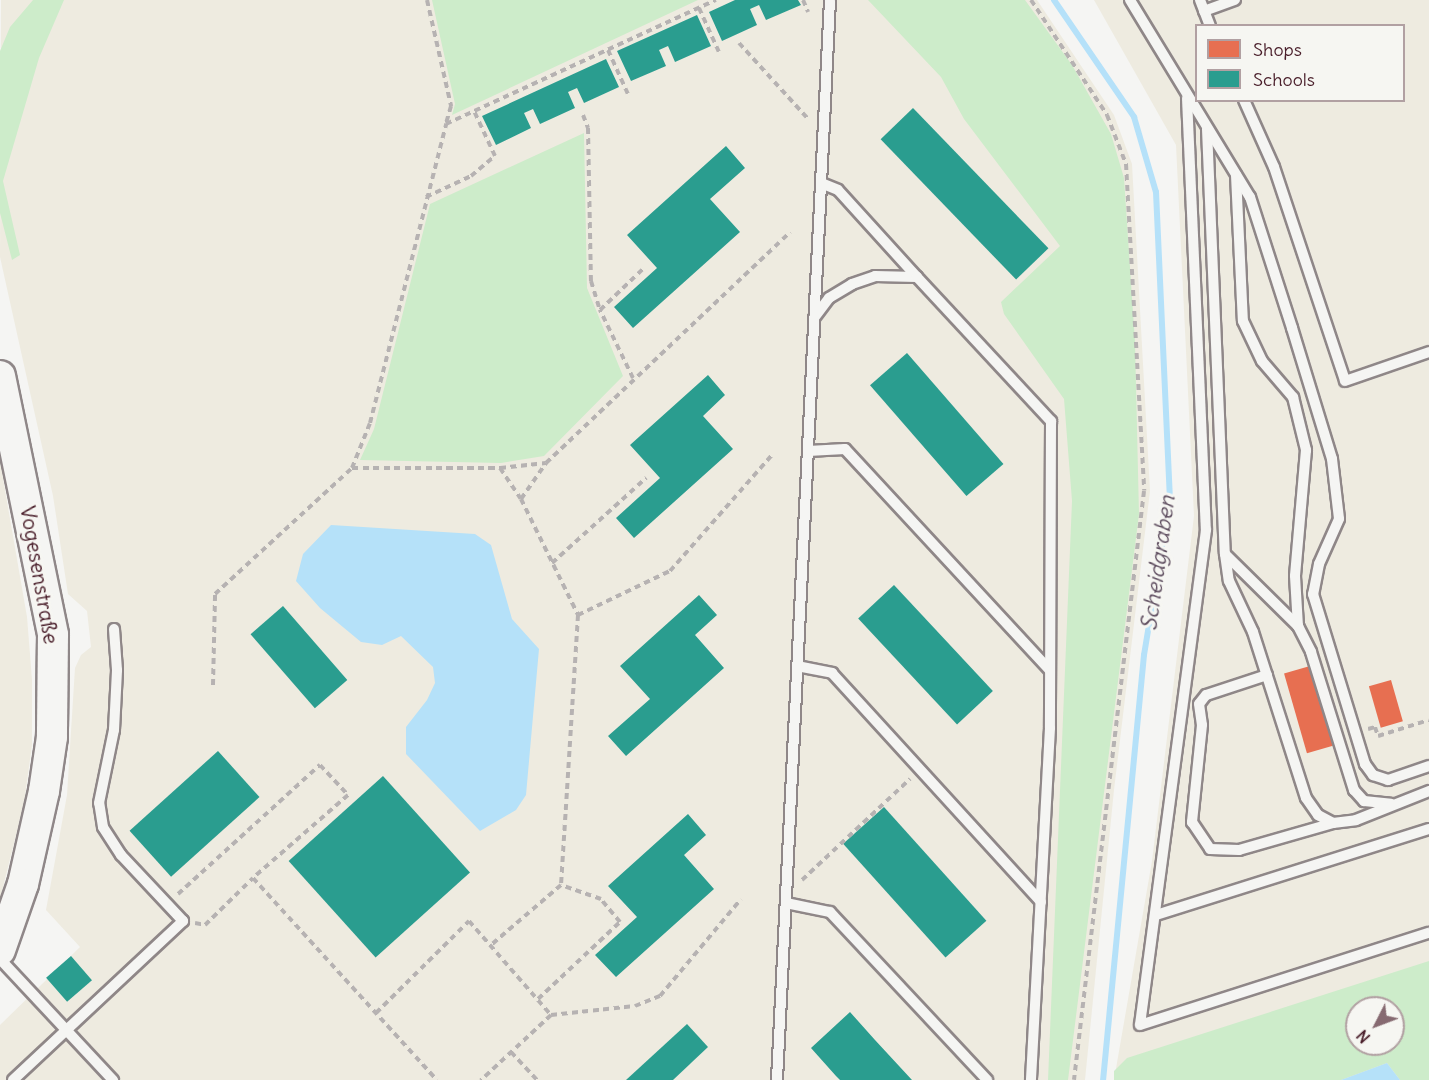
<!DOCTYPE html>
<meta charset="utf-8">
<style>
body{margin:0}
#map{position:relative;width:1429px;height:1080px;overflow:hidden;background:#f5f5f3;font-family:Delius,sans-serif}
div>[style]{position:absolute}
.built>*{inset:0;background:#eeebe0}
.green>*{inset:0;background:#cdecca}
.water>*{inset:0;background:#b5e1f9}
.shops>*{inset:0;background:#e76f51;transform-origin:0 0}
.schools>*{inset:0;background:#2a9d8f;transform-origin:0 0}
.stream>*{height:6px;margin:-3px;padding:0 3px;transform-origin:3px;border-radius:3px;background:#b5e1f9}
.path>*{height:4px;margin-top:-2px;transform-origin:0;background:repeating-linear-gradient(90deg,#b6b2b2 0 6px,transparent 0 10.5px)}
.roads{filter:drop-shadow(2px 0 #8f8788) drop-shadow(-2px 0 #8f8788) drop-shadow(0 2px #8f8788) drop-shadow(0 -2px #8f8788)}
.lane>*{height:10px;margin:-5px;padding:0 5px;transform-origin:5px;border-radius:5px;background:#f5f5f3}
.secondary>*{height:30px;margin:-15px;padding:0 15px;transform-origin:15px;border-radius:15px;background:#f5f5f3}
span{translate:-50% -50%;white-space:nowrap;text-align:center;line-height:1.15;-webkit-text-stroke:6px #f6f6f2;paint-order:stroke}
.street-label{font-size:21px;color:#4a1f2b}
.water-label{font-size:22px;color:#5e4d5f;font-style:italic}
.legend{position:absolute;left:1195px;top:24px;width:210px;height:78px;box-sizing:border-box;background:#f6f6f2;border:2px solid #b1a0a2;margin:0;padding:8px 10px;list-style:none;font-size:18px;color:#4a1f2b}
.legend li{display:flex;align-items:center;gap:12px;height:30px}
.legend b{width:30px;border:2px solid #b1a0a2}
.north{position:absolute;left:1345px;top:996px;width:60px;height:60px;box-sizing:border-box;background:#f6f6f2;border:2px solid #b1a0a2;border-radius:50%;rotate:228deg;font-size:16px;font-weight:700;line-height:24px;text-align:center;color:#4a1f2b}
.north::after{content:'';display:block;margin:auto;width:21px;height:27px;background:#866a71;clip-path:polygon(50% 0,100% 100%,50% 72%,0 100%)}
</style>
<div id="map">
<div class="built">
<i style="clip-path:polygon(1px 0,1037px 0,1114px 115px,1132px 164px,1150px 491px,1114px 790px,1085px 1080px,0 1080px,0 1025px,80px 947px,46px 910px,67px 795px,75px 668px,81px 655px,91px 647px,87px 611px,68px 594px,53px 496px,0 257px)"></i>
<i style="clip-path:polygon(evenodd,1094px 0,1429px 0,1429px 1080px,1114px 1080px,1152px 861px,1194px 516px,1176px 145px,1094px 0,1196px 26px,1404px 26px,1404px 100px,1196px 100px,1196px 26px,1094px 0,1357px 1008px,1393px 1008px,1393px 1044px,1357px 1044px,1357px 1008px)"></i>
<i style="clip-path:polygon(0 461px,27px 617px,32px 680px,32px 745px,24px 803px,0 899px)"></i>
</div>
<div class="green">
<i style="clip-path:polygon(33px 0,64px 0,39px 58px,3px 181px,20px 255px,12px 260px,0 213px,0 51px,10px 27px)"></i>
<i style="clip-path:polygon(432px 0,698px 0,452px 115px,455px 104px)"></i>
<i style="clip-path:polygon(868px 0,1025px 0,1072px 65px,1111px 134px,1124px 178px,1135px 342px,1139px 514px,1068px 1080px,1048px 1080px,1072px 501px,1064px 399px,1004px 314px,1001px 302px,1060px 246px,964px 119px,941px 77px)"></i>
<i style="clip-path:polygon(584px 133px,587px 288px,623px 376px,544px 456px,501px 463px,360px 460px,374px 429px,430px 204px)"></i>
<i style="clip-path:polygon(evenodd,1429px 961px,1429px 1080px,1400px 1080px,1387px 1063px,1341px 1080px,1114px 1080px,1114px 1071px,1127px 1058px,1429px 961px,1357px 1008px,1393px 1008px,1393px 1044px,1357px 1044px,1357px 1008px)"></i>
</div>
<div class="water">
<i style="clip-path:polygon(331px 525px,475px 534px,491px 545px,512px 619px,539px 649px,526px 795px,516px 810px,480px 831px,406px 754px,406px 727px,427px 700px,435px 683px,433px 667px,401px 636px,382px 645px,361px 642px,320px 608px,296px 581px,303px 554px)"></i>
<i style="clip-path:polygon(1387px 1063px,1400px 1080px,1341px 1080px)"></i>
</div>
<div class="shops">
<i style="left:1310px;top:666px;width:83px;height:27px;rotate:74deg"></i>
<i style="left:1391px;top:680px;width:43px;height:23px;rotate:74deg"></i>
</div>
<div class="schools">
<i style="clip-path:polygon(735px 0,798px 0,801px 5px,766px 20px,759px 5px,750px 9px,757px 25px,722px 41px,709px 12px)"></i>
<i style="clip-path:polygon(697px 15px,711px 46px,675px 62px,668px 46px,659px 50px,666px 66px,631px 81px,617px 51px)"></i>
<i style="clip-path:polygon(606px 59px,619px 87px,584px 103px,577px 88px,568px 92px,575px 108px,540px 124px,533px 109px,524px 113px,531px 128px,496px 145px,482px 116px)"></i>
<i style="left:913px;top:108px;width:195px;height:45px;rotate:46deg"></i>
<i style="clip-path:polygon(726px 146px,745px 168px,710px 199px,740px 232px,633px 328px,614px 307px,657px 268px,627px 235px)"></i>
<i style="left:907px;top:353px;width:147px;height:49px;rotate:49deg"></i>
<i style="clip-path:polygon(708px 375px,725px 395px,703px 416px,733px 449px,634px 538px,616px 518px,660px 478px,630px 445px)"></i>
<i style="left:894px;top:585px;width:145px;height:49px;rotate:47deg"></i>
<i style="clip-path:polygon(699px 595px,717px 615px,695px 635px,724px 668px,626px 756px,608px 736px,650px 699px,620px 666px)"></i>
<i style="left:283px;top:606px;width:98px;height:43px;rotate:49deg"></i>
<i style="left:218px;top:751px;width:62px;height:119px;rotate:48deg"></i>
<i style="left:383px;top:776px;width:130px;height:127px;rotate:48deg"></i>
<i style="left:884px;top:807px;width:153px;height:55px;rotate:48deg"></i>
<i style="clip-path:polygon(688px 814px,706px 835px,684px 855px,714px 889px,616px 977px,595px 955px,637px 917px,608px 886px)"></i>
<i style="left:71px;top:956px;width:32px;height:33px;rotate:49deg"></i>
<i style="clip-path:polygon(850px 1012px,875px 1040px,912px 1080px,840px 1080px,836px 1076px,811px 1048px)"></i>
<i style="clip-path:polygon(687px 1024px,708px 1047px,673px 1080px,626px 1080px)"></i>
</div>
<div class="stream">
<i style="left:1054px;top:0;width:142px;rotate:55.6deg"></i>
<i style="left:1134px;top:117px;width:78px;rotate:73.7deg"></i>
<i style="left:1156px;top:192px;width:306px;rotate:87.4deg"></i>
<i style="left:1170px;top:498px;width:159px;rotate:99.4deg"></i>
<i style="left:1144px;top:655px;width:427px;rotate:95.5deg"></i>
</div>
<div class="path">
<i style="left:427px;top:0;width:109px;rotate:77.2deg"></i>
<i style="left:451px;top:106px;width:18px;rotate:106deg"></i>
<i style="left:803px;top:0;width:13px;rotate:67deg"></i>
<i style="left:1031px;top:0;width:138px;rotate:56.5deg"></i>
<i style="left:1107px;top:115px;width:53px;rotate:68.8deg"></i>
<i style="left:1126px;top:164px;width:327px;rotate:86.8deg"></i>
<i style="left:1144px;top:491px;width:593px;rotate:96.78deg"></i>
<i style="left:699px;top:8px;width:48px;rotate:65.6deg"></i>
<i style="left:739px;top:43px;width:104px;rotate:47.7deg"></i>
<i style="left:608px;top:50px;width:48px;rotate:65.6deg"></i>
<i style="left:583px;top:115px;width:14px;rotate:69deg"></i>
<i style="left:588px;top:128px;width:153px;rotate:88.9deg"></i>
<i style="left:591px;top:281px;width:30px;rotate:73deg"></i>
<i style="left:426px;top:197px;width:50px;rotate:-25deg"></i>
<i style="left:471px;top:176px;width:31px;rotate:-40deg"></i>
<i style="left:495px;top:156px;width:50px;rotate:-115deg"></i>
<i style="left:633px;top:378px;width:76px;rotate:-115.9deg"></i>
<i style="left:600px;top:310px;width:62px;rotate:-43.7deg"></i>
<i style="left:352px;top:468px;width:48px;rotate:-68.2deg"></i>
<i style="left:370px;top:423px;width:309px;rotate:-75.7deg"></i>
<i style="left:446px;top:124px;width:297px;rotate:-24.7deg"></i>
<i style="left:500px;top:468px;width:46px;rotate:-6.2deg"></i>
<i style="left:546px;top:463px;width:336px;rotate:-43.4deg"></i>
<i style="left:521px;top:499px;width:44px;rotate:-55.2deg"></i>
<i style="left:552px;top:563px;width:127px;rotate:-42.1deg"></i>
<i style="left:578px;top:615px;width:102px;rotate:-25.6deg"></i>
<i style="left:670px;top:571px;width:154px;rotate:-48.7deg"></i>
<i style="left:213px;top:685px;width:91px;rotate:-88.7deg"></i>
<i style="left:215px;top:594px;width:186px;rotate:-42.6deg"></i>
<i style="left:352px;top:468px;width:148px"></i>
<i style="left:500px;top:468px;width:37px;rotate:56deg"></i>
<i style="left:521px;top:499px;width:129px;rotate:63.8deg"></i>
<i style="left:578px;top:615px;width:271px;rotate:93.6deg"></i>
<i style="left:561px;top:885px;width:92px;rotate:139.4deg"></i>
<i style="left:1368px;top:729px;width:7px;rotate:-16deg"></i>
<i style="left:1375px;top:727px;width:9px;rotate:72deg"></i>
<i style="left:1378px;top:736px;width:53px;rotate:-17.4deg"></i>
<i style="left:802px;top:880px;width:148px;rotate:-43.1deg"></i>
<i style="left:178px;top:894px;width:192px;rotate:-42.3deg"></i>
<i style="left:320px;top:765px;width:41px;rotate:47deg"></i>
<i style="left:348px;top:795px;width:126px;rotate:138.9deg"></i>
<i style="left:195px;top:923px;width:10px;rotate:11deg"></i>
<i style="left:205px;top:925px;width:67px;rotate:-44.4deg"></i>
<i style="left:253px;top:878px;width:273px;rotate:47.7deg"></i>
<i style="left:538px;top:999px;width:112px;rotate:-43.2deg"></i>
<i style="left:620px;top:922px;width:30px;rotate:-130deg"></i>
<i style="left:601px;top:899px;width:42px;rotate:-160.7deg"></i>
<i style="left:376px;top:1013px;width:131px;rotate:-44.7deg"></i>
<i style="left:469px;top:921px;width:125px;rotate:48.9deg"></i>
<i style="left:551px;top:1015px;width:96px;rotate:137.1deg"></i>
<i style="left:551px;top:1015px;width:84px;rotate:-6.1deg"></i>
<i style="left:635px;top:1006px;width:27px;rotate:-22deg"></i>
<i style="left:660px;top:996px;width:126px;rotate:-50.1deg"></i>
<i style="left:511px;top:1052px;width:38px;rotate:47deg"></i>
</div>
<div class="roads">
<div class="lane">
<i style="left:1130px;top:0;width:231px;rotate:58.7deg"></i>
<i style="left:1250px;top:197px;width:138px;rotate:72.2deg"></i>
<i style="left:1292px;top:328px;width:137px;rotate:73deg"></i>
<i style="left:1332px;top:459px;width:60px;rotate:83.3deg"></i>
<i style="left:1339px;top:519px;width:49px;rotate:114deg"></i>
<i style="left:1319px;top:564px;width:31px;rotate:101deg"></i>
<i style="left:1313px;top:594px;width:178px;rotate:73deg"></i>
<i style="left:1365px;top:764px;width:14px;rotate:54deg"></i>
<i style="left:1373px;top:775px;width:16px;rotate:18deg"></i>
<i style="left:1388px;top:780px;width:43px;rotate:-18.9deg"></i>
<i style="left:1200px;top:0;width:28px;rotate:69deg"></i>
<i style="left:1204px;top:11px;width:33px;rotate:-20deg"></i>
<i style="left:1187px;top:98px;width:432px;rotate:87.5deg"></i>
<i style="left:1206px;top:530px;width:499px;rotate:97.6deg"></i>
<i style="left:1140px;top:1025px;width:303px;rotate:-17.7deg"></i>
<i style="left:1244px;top:100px;width:73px;rotate:65.9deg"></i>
<i style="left:1274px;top:167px;width:225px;rotate:71.6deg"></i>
<i style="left:1345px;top:381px;width:89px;rotate:-19deg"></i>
<i style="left:1207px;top:129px;width:425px;rotate:87.6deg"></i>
<i style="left:1225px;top:554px;width:103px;rotate:44.6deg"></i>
<i style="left:1236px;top:175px;width:146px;rotate:87.3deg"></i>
<i style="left:1243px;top:321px;width:44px;rotate:64.6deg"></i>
<i style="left:1262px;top:361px;width:48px;rotate:49.3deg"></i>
<i style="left:1293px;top:397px;width:55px;rotate:76.2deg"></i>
<i style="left:1306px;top:450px;width:126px;rotate:95deg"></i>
<i style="left:1295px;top:576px;width:50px;rotate:86.6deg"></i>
<i style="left:1298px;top:626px;width:29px;rotate:63deg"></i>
<i style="left:1311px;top:652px;width:145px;rotate:72.7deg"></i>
<i style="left:1354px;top:790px;width:15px;rotate:48deg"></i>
<i style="left:1364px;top:801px;width:27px;rotate:6deg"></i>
<i style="left:821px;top:183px;width:18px;rotate:22deg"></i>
<i style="left:838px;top:190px;width:118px;rotate:47.8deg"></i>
<i style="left:814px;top:318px;width:25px;rotate:-53deg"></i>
<i style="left:829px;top:298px;width:27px;rotate:-31deg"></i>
<i style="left:852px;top:284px;width:24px;rotate:-19deg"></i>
<i style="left:875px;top:276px;width:42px;rotate:1.4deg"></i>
<i style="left:917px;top:277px;width:197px;rotate:47.1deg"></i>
<i style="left:1051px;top:421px;width:307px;rotate:90.2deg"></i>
<i style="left:1050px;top:728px;width:353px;rotate:93.1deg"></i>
<i style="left:808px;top:451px;width:37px;rotate:-3deg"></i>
<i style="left:845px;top:449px;width:301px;rotate:47.2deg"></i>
<i style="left:1225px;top:554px;width:27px;rotate:82deg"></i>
<i style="left:1229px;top:581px;width:56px;rotate:64.8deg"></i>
<i style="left:1253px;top:632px;width:174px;rotate:72.3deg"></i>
<i style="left:1306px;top:798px;width:21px;rotate:55deg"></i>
<i style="left:1318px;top:815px;width:17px;rotate:28deg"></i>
<i style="left:1333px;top:823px;width:23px;rotate:-7deg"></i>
<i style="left:1356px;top:820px;width:79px;rotate:-21.7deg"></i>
<i style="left:797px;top:666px;width:36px;rotate:11deg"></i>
<i style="left:832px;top:673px;width:310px;rotate:47.6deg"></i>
<i style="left:1267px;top:675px;width:64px;rotate:161.8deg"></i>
<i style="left:1206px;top:695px;width:11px;rotate:128deg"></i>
<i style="left:1199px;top:704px;width:21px;rotate:82deg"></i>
<i style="left:1202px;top:725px;width:98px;rotate:95.9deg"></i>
<i style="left:1192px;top:822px;width:32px;rotate:56deg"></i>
<i style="left:1210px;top:849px;width:29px;rotate:2deg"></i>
<i style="left:1239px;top:850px;width:98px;rotate:-16deg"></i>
<i style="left:786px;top:903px;width:45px;rotate:11.6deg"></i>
<i style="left:830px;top:912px;width:230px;rotate:46.9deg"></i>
<i style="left:1156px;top:915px;width:286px;rotate:-17.5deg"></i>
<i style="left:0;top:959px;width:166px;rotate:47deg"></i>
<i style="left:13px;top:1080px;width:233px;rotate:-43.1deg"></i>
<i style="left:183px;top:921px;width:91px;rotate:-133.2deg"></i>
<i style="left:121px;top:855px;width:33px;rotate:-123deg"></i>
<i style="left:103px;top:827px;width:24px;rotate:-99deg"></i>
<i style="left:99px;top:803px;width:75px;rotate:-78.4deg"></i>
<i style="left:114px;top:730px;width:60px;rotate:-87.1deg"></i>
<i style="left:117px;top:670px;width:41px;rotate:-94.2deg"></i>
<i style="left:777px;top:1080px;width:1081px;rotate:-87.19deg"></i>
</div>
<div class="secondary">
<i style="left:0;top:376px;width:264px;rotate:78.4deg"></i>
<i style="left:53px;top:635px;width:102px;rotate:90.6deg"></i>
<i style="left:52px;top:737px;width:55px;rotate:98.4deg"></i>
<i style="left:44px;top:791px;width:95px;rotate:102.7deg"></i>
<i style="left:23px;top:884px;width:70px;rotate:109.2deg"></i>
</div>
</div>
<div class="street-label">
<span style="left:39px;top:575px;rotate:80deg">Vogesenstraße</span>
</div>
<div class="water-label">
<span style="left:1158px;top:563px;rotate:-82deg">Scheidgraben</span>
</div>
<ul class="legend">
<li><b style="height:16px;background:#e76f51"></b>Shops</li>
<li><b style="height:16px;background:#2a9d8f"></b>Schools</li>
</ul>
<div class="north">N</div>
</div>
